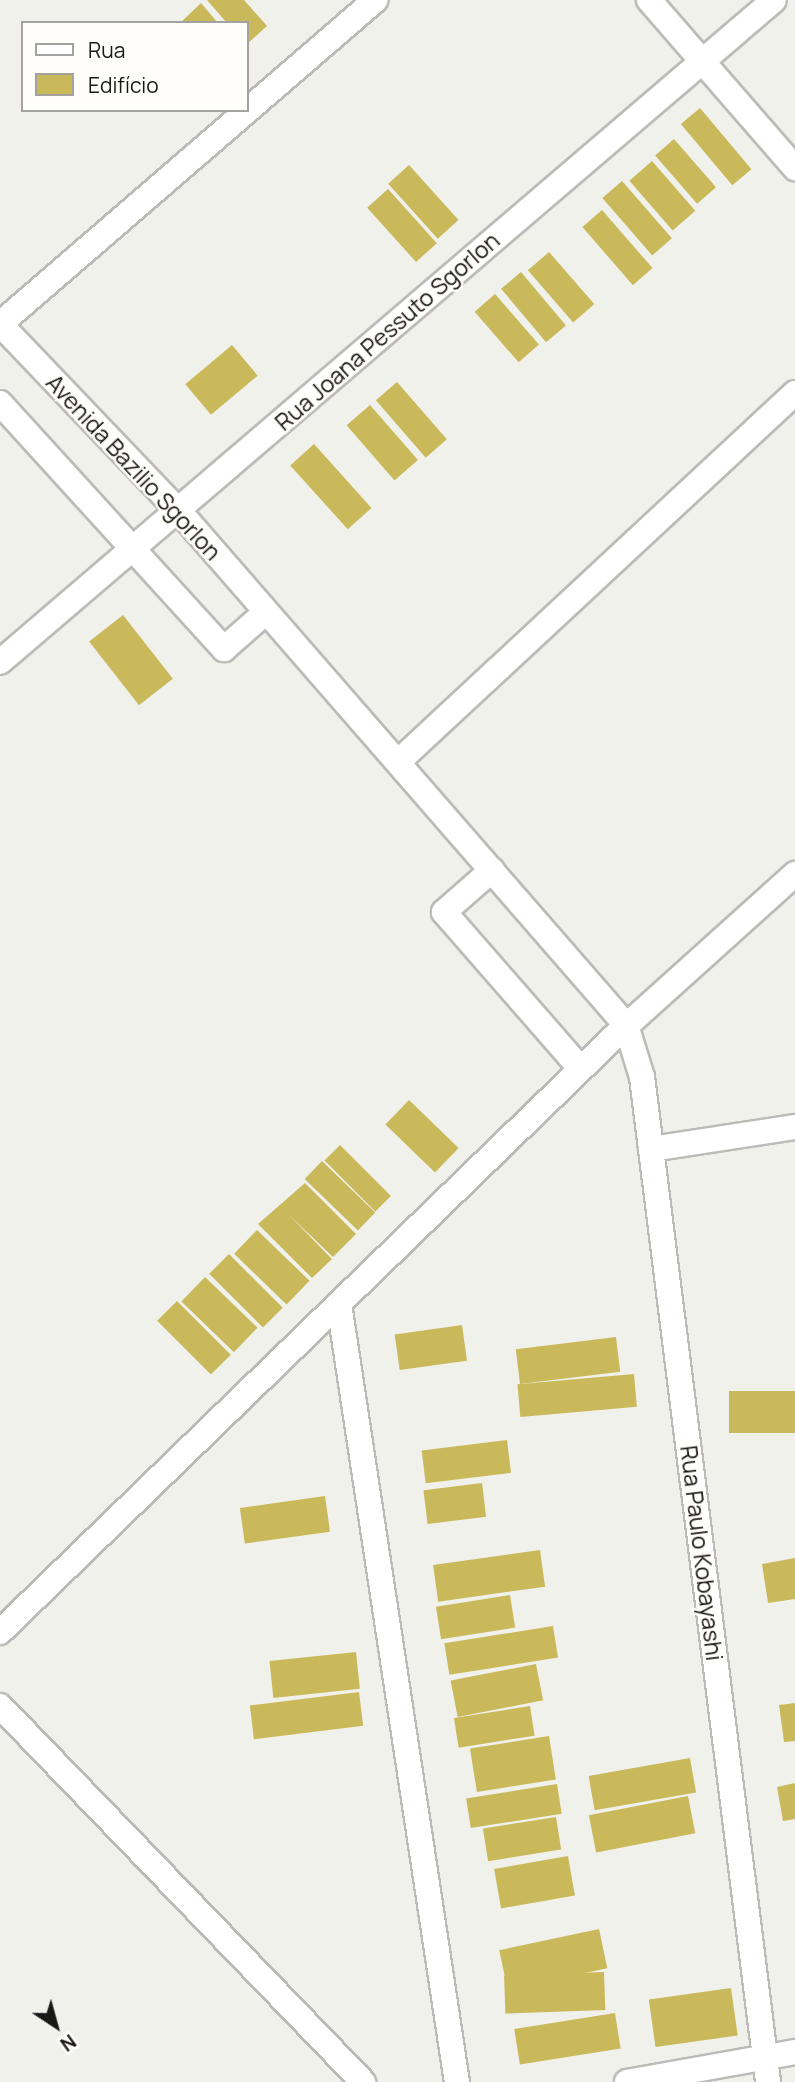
<!DOCTYPE html>
<meta charset="utf-8">
<style>
body{margin:0}
#map{position:relative;width:795px;height:2082px;overflow:hidden;background:#f1f1ec;font-family:Manrope,sans-serif}
div>[style]{position:absolute}
.building>*{inset:0;background:#cab95b;transform-origin:0 0}
.roads{filter:drop-shadow(2px 0 #bcbbb7) drop-shadow(-2px 0 #bcbbb7) drop-shadow(0 2px #bcbbb7) drop-shadow(0 -2px #bcbbb7)}
.street>*{height:24px;margin:-12px;padding:0 12px;transform-origin:12px;border-radius:12px;background:#fff}
span{translate:-50% -50%;white-space:nowrap;text-align:center;line-height:1.15;-webkit-text-stroke:5px #fffefa;paint-order:stroke}
.street-label{font-size:23px;color:#181816}
.legend{position:absolute;left:21px;top:21px;width:228px;height:91px;box-sizing:border-box;background:#fffefa;border:2px solid #a3a29f;margin:0;padding:9px 12px;list-style:none;font-size:21px;color:#181816}
.legend li{display:flex;align-items:center;gap:14px;height:35px}
.legend b{width:35px;border:2px solid #a3a29f}
.north{position:absolute;left:21px;top:1991px;width:70px;height:70px;-webkit-text-stroke:5px #fffefa;paint-order:stroke;rotate:144deg;font-size:19px;font-weight:700;line-height:28px;text-align:center;color:#181816}
.north::after{content:'';display:block;margin:auto;width:24px;height:32px;background:#181816;clip-path:polygon(50% 0,100% 100%,50% 72%,0 100%)}
</style>
<div id="map">
<div class="building">
<i style="clip-path:polygon(207px 0,244px 0,267px 26px,247px 44px,247px 23px,227px 23px)"></i>
<i style="clip-path:polygon(201px 3px,218px 23px,180px 23px)"></i>
<i style="left:700px;top:108px;width:80px;height:25px;rotate:50deg"></i>
<i style="left:674px;top:139px;width:64px;height:25px;rotate:49deg"></i>
<i style="left:652px;top:161px;width:66px;height:30px;rotate:49deg"></i>
<i style="left:409px;top:165px;width:74px;height:28px;rotate:48deg"></i>
<i style="left:622px;top:181px;width:76px;height:26px;rotate:49deg"></i>
<i style="left:388px;top:189px;width:73px;height:28px;rotate:48deg"></i>
<i style="left:602px;top:210px;width:77px;height:26px;rotate:49deg"></i>
<i style="left:549px;top:252px;width:69px;height:28px;rotate:49deg"></i>
<i style="left:521px;top:272px;width:70px;height:26px;rotate:50deg"></i>
<i style="left:495px;top:294px;width:67px;height:27px;rotate:49deg"></i>
<i style="left:232px;top:345px;width:40px;height:61px;rotate:50deg"></i>
<i style="left:397px;top:382px;width:76px;height:28px;rotate:49deg"></i>
<i style="left:370px;top:405px;width:73px;height:31px;rotate:49deg"></i>
<i style="left:314px;top:444px;width:86px;height:32px;rotate:48deg"></i>
<i style="left:123px;top:615px;width:81px;height:43px;rotate:52deg"></i>
<i style="left:409px;top:1100px;width:69px;height:34px;rotate:44deg"></i>
<i style="left:340px;top:1145px;width:72px;height:22px;rotate:45deg"></i>
<i style="left:322px;top:1161px;width:74px;height:25px;rotate:44deg"></i>
<i style="clip-path:polygon(305px 1183px,356px 1234px,333px 1257px,288px 1214px,332px 1259px,312px 1278px,258px 1224px)"></i>
<i style="left:257px;top:1230px;width:73px;height:33px;rotate:44deg"></i>
<i style="left:229px;top:1254px;width:76px;height:28px;rotate:45deg"></i>
<i style="left:205px;top:1277px;width:73px;height:34px;rotate:44deg"></i>
<i style="left:177px;top:1301px;width:76px;height:28px;rotate:45deg"></i>
<i style="left:462px;top:1325px;width:36px;height:68px;rotate:82deg"></i>
<i style="left:616px;top:1337px;width:35px;height:101px;rotate:83deg"></i>
<i style="left:634px;top:1374px;width:33px;height:117px;rotate:85deg"></i>
<i style="left:795px;top:1391px;width:42px;height:66px;rotate:90deg"></i>
<i style="left:507px;top:1440px;width:33px;height:86px;rotate:83deg"></i>
<i style="left:482px;top:1483px;width:34px;height:59px;rotate:83deg"></i>
<i style="left:325px;top:1496px;width:36px;height:86px;rotate:82deg"></i>
<i style="left:540px;top:1550px;width:37px;height:108px;rotate:82deg"></i>
<i style="clip-path:polygon(795px 1558px,795px 1599px,768px 1603px,762px 1564px)"></i>
<i style="left:510px;top:1595px;width:33px;height:75px;rotate:81deg"></i>
<i style="left:553px;top:1626px;width:32px;height:110px;rotate:81deg"></i>
<i style="left:356px;top:1652px;width:37px;height:87px;rotate:84deg"></i>
<i style="left:536px;top:1664px;width:37px;height:87px;rotate:79deg"></i>
<i style="left:359px;top:1692px;width:34px;height:110px;rotate:83deg"></i>
<i style="clip-path:polygon(795px 1703px,795px 1741px,784px 1742px,779px 1705px)"></i>
<i style="left:530px;top:1706px;width:30px;height:77px;rotate:81deg"></i>
<i style="left:549px;top:1736px;width:44px;height:80px;rotate:81deg"></i>
<i style="left:690px;top:1758px;width:35px;height:103px;rotate:80deg"></i>
<i style="clip-path:polygon(795px 1783px,795px 1819px,783px 1821px,777px 1787px)"></i>
<i style="left:557px;top:1784px;width:30px;height:92px;rotate:81deg"></i>
<i style="left:688px;top:1796px;width:38px;height:101px;rotate:79deg"></i>
<i style="left:556px;top:1817px;width:33px;height:74px;rotate:81deg"></i>
<i style="left:568px;top:1856px;width:40px;height:75px;rotate:80deg"></i>
<i style="left:599px;top:1929px;width:40px;height:102px;rotate:78deg"></i>
<i style="left:604px;top:1972px;width:38px;height:100px;rotate:88deg"></i>
<i style="left:731px;top:1988px;width:48px;height:83px;rotate:82deg"></i>
<i style="left:615px;top:2013px;width:36px;height:102px;rotate:81deg"></i>
</div>
<div class="roads">
<div class="street">
<i style="left:649px;top:0;width:223px;rotate:49deg"></i>
<i style="left:0;top:324px;width:257px;rotate:46.3deg"></i>
<i style="left:178px;top:510px;width:683px;rotate:48.98deg"></i>
<i style="left:626px;top:1025px;width:54px;rotate:72.9deg"></i>
<i style="left:642px;top:1077px;width:1013px;rotate:82.85deg"></i>
<i style="left:0;top:324px;width:496px;rotate:-40.8deg"></i>
<i style="left:0;top:403px;width:333px;rotate:47.7deg"></i>
<i style="left:224px;top:649px;width:56px;rotate:-41.4deg"></i>
<i style="left:0;top:662px;width:1018px;rotate:-40.54deg"></i>
<i style="left:398px;top:762px;width:542px;rotate:-42.91deg"></i>
<i style="left:492px;top:870px;width:64px;rotate:138.8deg"></i>
<i style="left:444px;top:912px;width:208px;rotate:48.9deg"></i>
<i style="left:651px;top:1149px;width:146px;rotate:-8.7deg"></i>
<i style="left:339px;top:1304px;width:787px;rotate:81.38deg"></i>
<i style="left:0;top:1632px;width:855px;rotate:-44.1deg"></i>
<i style="left:614px;top:1037px;width:244px;rotate:-42deg"></i>
<i style="left:0;top:1706px;width:523px;rotate:46.01deg"></i>
<i style="left:627px;top:2082px;width:171px;rotate:-10.1deg"></i>
</div>
</div>
<div class="street-label">
<span style="left:387px;top:331px;rotate:-41deg">Rua Joana Pessuto Sgorlon</span>
<span style="left:134px;top:467px;rotate:47deg">Avenida Bazilio Sgorlon</span>
<span style="left:702px;top:1553px;rotate:83deg">Rua Paulo Kobayashi</span>
</div>
<ul class="legend">
<li><b style="height:9px;background:#fff"></b>Rua</li>
<li><b style="height:19px;background:#cab95b"></b>Edifício</li>
</ul>
<div class="north">N</div>
</div>
